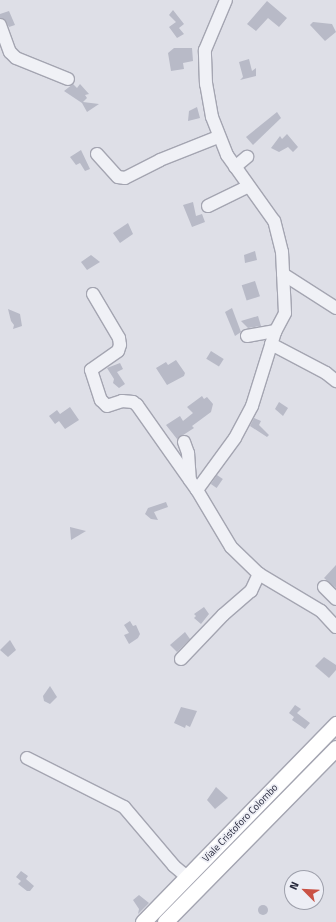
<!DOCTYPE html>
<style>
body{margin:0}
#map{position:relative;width:336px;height:922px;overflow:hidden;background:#dedfe7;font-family:"Titillium Web",sans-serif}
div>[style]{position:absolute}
.building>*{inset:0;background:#b8bac7;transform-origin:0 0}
.round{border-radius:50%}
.roads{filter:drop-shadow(1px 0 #a4a5b1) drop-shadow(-1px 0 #a4a5b1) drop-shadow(0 1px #a4a5b1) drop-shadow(0 -1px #a4a5b1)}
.minor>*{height:12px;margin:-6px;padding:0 6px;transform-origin:6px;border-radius:6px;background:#f0f1f6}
.major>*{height:15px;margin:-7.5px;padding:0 7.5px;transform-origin:7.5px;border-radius:7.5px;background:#fff}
span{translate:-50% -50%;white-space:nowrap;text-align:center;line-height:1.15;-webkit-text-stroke:3.5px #edeef5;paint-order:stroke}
.street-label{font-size:10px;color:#282a3d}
.north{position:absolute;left:284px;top:870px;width:40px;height:40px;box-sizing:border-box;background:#edeef5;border:1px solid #9ea0ab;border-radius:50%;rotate:294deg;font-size:11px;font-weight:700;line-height:16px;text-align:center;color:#282a3d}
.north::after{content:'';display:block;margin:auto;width:14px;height:18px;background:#ca5245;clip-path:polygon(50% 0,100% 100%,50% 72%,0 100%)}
</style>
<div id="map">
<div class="building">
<i style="clip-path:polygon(267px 1px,287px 18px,279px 27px,268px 18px,256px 31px,247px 24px)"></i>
<i style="clip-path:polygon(173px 10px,184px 24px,179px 28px,184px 34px,177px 38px,169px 27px,176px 22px,169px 15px)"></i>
<i style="clip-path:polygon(9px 11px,15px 25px,9px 27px,5px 20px,0 18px,0 14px)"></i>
<i style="clip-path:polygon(313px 22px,332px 24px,336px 32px,325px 41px,310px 25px)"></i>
<i style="clip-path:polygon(174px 48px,192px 48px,193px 61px,183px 63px,184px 69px,171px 71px,168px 53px)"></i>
<i style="clip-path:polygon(249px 59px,252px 71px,256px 68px,256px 76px,240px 80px,243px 77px,239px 62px)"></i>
<i style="clip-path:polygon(73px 84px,77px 88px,80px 84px,89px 94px,85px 95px,87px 98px,83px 102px,99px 104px,87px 112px,82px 103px,64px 91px)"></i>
<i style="clip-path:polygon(197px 107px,200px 118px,188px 121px,189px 111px)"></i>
<i style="clip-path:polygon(277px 112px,281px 118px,253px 145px,246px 137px)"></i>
<i style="clip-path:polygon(287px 134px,298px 147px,293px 152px,288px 147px,279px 152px,271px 148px,280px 136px,282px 139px)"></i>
<i style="clip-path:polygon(81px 150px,90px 169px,85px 171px,80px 163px,76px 165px,70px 157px)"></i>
<i style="clip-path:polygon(193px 202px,196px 216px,202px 214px,205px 222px,192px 227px,183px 205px)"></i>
<i style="clip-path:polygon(128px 223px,133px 234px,120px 243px,113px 233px)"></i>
<i style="clip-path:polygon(255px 251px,257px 260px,245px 263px,244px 255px)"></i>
<i style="clip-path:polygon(91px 255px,100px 262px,87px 270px,81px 262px)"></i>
<i style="left:255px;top:281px;width:16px;height:14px;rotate:72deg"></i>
<i style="clip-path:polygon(232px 308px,241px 332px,235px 336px,225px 312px)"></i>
<i style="clip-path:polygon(8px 309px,20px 314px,22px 326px,13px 329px,14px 325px,11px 321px)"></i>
<i style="clip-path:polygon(258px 316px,261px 326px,248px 328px,241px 321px)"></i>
<i style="left:211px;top:351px;width:15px;height:9px;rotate:32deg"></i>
<i style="clip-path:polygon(176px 360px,185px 373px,184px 376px,167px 385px,156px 368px,166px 362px,168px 365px)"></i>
<i style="clip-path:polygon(120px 363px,123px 369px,117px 372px,125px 384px,119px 388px,113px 383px,114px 379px,107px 368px)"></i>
<i style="clip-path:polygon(202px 396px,204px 399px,207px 397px,213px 404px,211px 412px,192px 426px,194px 428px,177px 439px,166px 425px,180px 416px,183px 421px,193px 413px,187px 407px)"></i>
<i style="clip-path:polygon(279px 402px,288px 408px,283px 416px,275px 409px)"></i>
<i style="clip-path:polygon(70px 407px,79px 420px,65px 429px,59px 421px,55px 424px,49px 416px,57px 410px,60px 414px)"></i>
<i style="clip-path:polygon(254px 418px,261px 421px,259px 425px,269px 435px,267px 437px,250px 426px)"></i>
<i style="left:217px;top:475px;width:7px;height:11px;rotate:34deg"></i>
<i style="clip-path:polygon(166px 502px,168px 507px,154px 512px,158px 520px,151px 519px,145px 514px,148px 508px)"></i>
<i style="clip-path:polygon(70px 527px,86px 531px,71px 540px)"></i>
<i style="clip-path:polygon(336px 565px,336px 588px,324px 578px)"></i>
<i style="clip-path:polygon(204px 607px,209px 614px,201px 624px,194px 618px,196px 616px,194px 614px)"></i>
<i style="clip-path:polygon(130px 621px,133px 626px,136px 625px,140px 634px,138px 638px,129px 644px,124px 635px,129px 633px,124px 625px)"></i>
<i style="clip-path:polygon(185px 632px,190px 639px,177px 652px,170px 645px)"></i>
<i style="clip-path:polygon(10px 640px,16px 650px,8px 657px,0 650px)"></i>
<i style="clip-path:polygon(324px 657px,336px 665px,336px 670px,329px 678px,315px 666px)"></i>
<i style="clip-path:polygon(50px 686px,57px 697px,50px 704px,44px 701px,43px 696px)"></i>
<i style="clip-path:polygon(295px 705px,301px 709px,297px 713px,310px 723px,305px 729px,292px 720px,294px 717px,289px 713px)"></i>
<i style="clip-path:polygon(181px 707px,197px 711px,190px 727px,186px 725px,185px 728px,174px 723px)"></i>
<i style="clip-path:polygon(216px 787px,228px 798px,215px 809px,207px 800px)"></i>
<i style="clip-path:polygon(21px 871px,28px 876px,26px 879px,34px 886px,30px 891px,27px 891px,18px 884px,21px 881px,16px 877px)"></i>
<i style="clip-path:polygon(139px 895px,149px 903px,138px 914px,139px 909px,133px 900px)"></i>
<i class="round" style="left:258px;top:905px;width:10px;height:10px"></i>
</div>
<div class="roads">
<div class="minor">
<i style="left:0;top:25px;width:29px;rotate:70deg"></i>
<i style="left:10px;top:52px;width:8px;rotate:45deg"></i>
<i style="left:16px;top:58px;width:56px;rotate:22deg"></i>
<i style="left:97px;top:154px;width:31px;rotate:48deg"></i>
<i style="left:118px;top:177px;width:7px;rotate:8deg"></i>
<i style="left:125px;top:178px;width:39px;rotate:-27deg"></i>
<i style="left:160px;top:160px;width:62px;rotate:-21.6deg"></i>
<i style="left:235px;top:167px;width:16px;rotate:-40deg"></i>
<i style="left:208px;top:206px;width:43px;rotate:-26deg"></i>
<i style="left:283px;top:274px;width:63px;rotate:32.7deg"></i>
<i style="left:93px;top:294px;width:51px;rotate:59.4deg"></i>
<i style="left:119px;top:338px;width:7px;rotate:82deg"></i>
<i style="left:120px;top:345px;width:6px;rotate:108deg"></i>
<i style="left:118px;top:351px;width:33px;rotate:145deg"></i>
<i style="left:91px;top:370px;width:32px;rotate:72deg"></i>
<i style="left:101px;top:400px;width:8px;rotate:45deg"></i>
<i style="left:107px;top:406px;width:16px;rotate:-18deg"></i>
<i style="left:122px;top:401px;width:11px;rotate:5deg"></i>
<i style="left:133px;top:402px;width:5px;rotate:37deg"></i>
<i style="left:137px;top:405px;width:104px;rotate:54.8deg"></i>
<i style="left:197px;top:490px;width:66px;rotate:59.2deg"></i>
<i style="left:231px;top:547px;width:39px;rotate:44deg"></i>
<i style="left:259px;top:574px;width:72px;rotate:30.8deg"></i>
<i style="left:321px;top:611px;width:22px;rotate:47deg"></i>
<i style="left:247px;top:336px;width:29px;rotate:-10deg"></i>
<i style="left:271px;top:344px;width:62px;rotate:27.8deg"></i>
<i style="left:326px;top:373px;width:13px;rotate:39deg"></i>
<i style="left:184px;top:442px;width:12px;rotate:70deg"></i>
<i style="left:188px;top:453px;width:27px;rotate:86deg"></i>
<i style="left:197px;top:490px;width:64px;rotate:-53.8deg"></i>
<i style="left:235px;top:438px;width:36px;rotate:-62deg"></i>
<i style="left:252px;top:406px;width:77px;rotate:-72.7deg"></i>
<i style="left:275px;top:332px;width:21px;rotate:-62deg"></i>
<i style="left:285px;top:313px;width:61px;rotate:-92.8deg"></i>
<i style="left:282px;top:252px;width:32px;rotate:-104deg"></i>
<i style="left:274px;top:221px;width:81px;rotate:-125.5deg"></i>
<i style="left:227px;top:155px;width:41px;rotate:-111.5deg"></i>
<i style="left:212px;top:117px;width:34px;rotate:-100deg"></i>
<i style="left:206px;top:84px;width:34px;rotate:-92deg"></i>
<i style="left:205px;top:50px;width:54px;rotate:-67.2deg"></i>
<i style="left:324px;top:587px;width:17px;rotate:45deg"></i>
<i style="left:181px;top:659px;width:61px;rotate:-46.3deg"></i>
<i style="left:223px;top:615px;width:37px;rotate:-41deg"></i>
<i style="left:251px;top:591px;width:19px;rotate:-65deg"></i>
<i style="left:27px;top:758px;width:109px;rotate:26.8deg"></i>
<i style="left:124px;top:807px;width:77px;rotate:49.7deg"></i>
<i style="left:174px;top:866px;width:17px;rotate:40deg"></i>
</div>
<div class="major">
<i style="left:143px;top:922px;width:277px;rotate:-45.7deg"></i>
<i style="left:165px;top:922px;width:244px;rotate:-45.5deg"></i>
</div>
</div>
<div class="street-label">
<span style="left:240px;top:823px;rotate:-46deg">Viale Cristoforo Colombo</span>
</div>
<div class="north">N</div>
</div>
